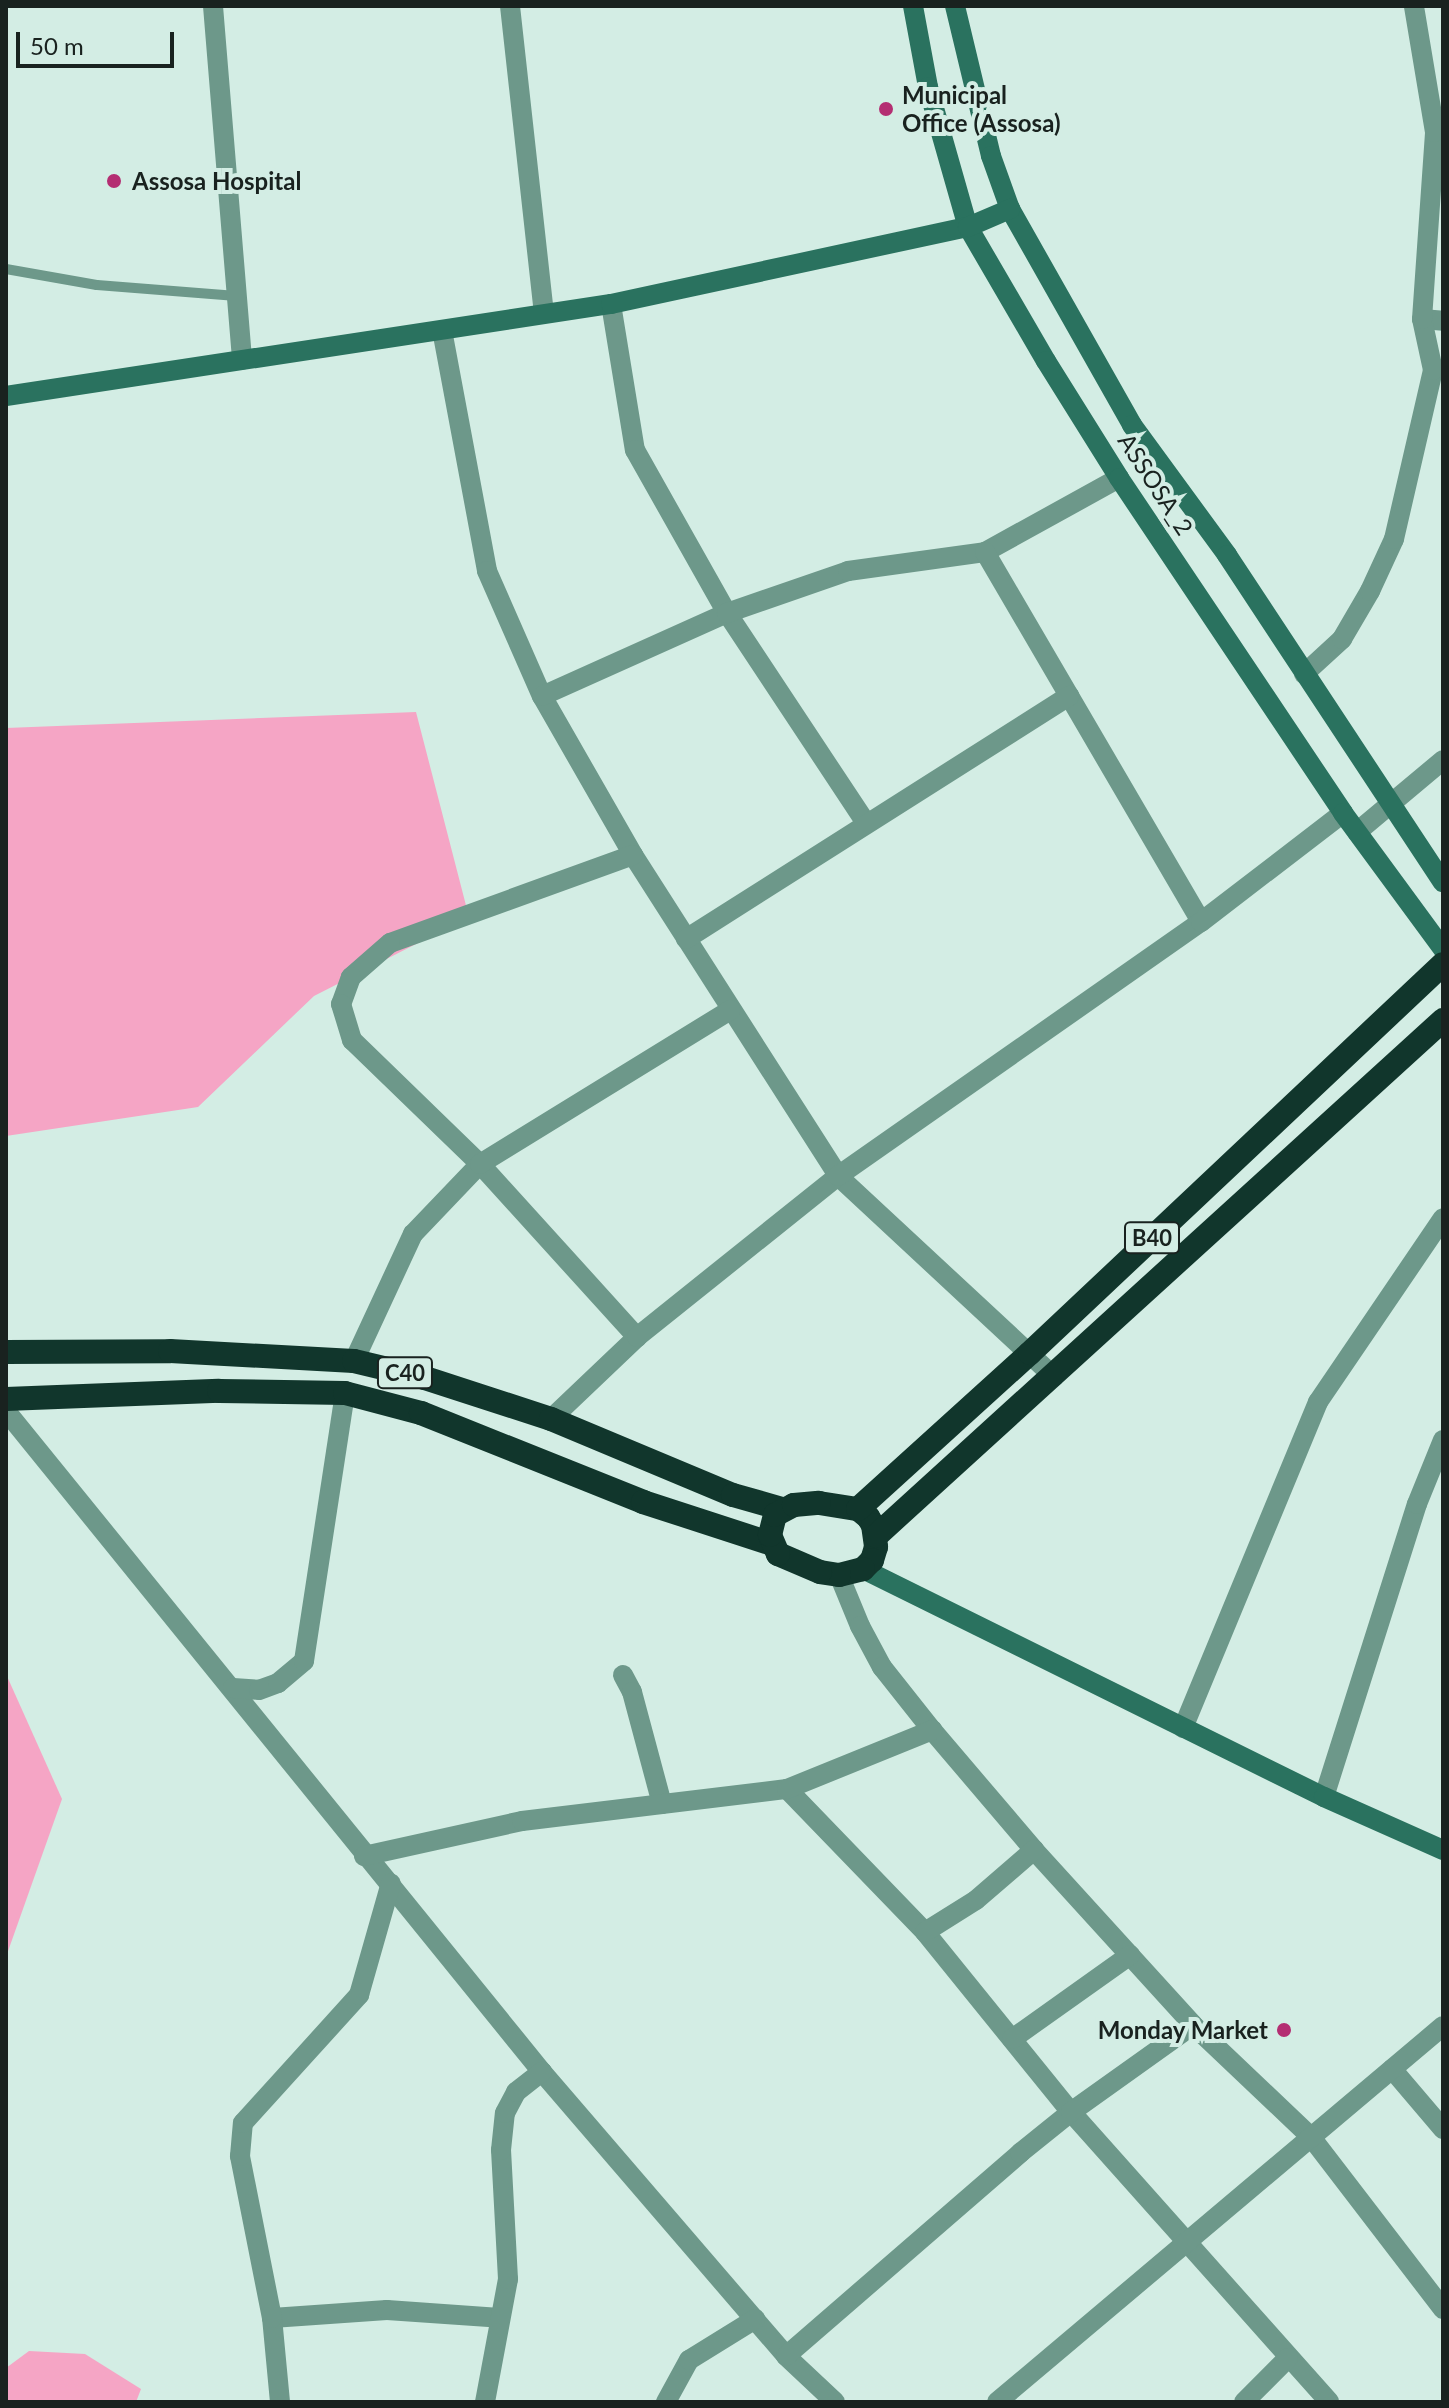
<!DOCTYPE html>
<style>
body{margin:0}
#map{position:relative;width:1449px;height:2408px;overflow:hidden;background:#d3ede4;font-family:Lato,sans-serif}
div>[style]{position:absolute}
.green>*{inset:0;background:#f5a5c5}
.lane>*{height:10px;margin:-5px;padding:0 5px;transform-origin:5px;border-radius:5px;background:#6d988a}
.street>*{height:20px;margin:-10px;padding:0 10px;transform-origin:10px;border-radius:10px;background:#6d988a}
.secondary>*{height:20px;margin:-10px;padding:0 10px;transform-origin:10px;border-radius:10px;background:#2a725f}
.highway>*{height:24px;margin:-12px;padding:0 12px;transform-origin:12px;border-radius:12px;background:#11362c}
.dots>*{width:22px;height:22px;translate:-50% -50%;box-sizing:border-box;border:4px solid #d3ede4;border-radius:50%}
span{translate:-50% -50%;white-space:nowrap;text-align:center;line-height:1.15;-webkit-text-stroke:8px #d3ede4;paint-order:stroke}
.shield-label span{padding:2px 6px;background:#d3ede4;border:2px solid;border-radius:6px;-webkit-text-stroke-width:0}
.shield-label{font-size:22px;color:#19221f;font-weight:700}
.poi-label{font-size:24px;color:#19221f;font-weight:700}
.left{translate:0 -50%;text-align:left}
.right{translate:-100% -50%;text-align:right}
.street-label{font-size:24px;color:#19221f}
.frame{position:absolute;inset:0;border:8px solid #19221f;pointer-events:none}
.scale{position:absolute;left:16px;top:32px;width:158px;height:36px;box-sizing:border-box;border:4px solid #19221f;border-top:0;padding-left:10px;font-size:24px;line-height:28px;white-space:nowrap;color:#19221f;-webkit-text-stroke:6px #d3ede4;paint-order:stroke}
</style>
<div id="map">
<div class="green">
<i style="clip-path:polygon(416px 712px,469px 917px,314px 996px,198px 1107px,6px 1136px,6px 728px)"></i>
<i style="clip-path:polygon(6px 1674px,62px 1799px,7px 1954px,6px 1954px)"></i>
<i style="clip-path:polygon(29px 2351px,85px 2354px,141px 2389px,136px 2402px,6px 2402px,6px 2368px)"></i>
</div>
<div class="lane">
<i style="left:6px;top:269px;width:92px;rotate:10deg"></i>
<i style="left:97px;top:285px;width:140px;rotate:4.5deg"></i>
</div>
<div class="street">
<i style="left:213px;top:6px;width:355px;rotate:85.3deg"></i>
<i style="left:510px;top:6px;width:308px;rotate:83.7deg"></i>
<i style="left:611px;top:304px;width:148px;rotate:80.7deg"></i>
<i style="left:635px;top:450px;width:187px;rotate:60.6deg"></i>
<i style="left:727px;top:613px;width:252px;rotate:56.5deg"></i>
<i style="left:1422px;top:319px;width:21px;rotate:5deg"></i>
<i style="left:442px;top:330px;width:245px;rotate:79.4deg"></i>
<i style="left:487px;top:571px;width:137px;rotate:66.3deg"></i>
<i style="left:542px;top:696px;width:183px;rotate:60.2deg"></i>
<i style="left:633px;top:855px;width:381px;rotate:57.4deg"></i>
<i style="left:838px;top:1176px;width:295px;rotate:42.9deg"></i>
<i style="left:985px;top:552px;width:153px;rotate:-28.9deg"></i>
<i style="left:1304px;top:674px;width:52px;rotate:-42.6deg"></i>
<i style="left:1342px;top:639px;width:56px;rotate:-59.7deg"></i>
<i style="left:1370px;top:591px;width:57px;rotate:-65.2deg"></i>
<i style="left:1394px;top:539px;width:173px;rotate:-77deg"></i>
<i style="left:1433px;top:370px;width:52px;rotate:-102.2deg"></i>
<i style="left:1422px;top:319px;width:187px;rotate:-86deg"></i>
<i style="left:1435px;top:132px;width:128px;rotate:-99.5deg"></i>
<i style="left:542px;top:696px;width:203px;rotate:-24.2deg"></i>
<i style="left:727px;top:613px;width:128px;rotate:-19.1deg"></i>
<i style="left:848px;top:571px;width:138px;rotate:-7.9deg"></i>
<i style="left:985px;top:552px;width:428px;rotate:59.7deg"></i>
<i style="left:1357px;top:832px;width:112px;rotate:-39.9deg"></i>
<i style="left:633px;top:855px;width:258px;rotate:160.1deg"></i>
<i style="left:390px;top:943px;width:52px;rotate:138.9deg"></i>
<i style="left:351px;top:977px;width:29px;rotate:110deg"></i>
<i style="left:341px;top:1004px;width:38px;rotate:73deg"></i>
<i style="left:352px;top:1040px;width:178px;rotate:44.1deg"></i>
<i style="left:480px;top:1164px;width:234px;rotate:47.8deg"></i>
<i style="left:686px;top:939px;width:454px;rotate:-32.4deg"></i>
<i style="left:354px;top:1361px;width:140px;rotate:-65.1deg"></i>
<i style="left:413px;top:1234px;width:97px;rotate:-46.3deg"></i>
<i style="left:480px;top:1164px;width:294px;rotate:-31.6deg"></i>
<i style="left:6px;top:1411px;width:851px;rotate:50.96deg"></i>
<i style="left:542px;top:2072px;width:374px;rotate:49.3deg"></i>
<i style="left:786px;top:2356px;width:67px;rotate:43.2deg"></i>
<i style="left:551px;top:1419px;width:119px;rotate:-43.6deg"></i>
<i style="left:637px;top:1337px;width:258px;rotate:-38.7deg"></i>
<i style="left:838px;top:1176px;width:443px;rotate:-35deg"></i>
<i style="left:1201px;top:922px;width:179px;rotate:-37.5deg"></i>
<i style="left:839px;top:1575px;width:55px;rotate:67.6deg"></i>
<i style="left:860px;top:1626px;width:47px;rotate:61.8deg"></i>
<i style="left:882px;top:1667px;width:80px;rotate:51.6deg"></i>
<i style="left:932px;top:1730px;width:157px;rotate:49.6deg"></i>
<i style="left:1034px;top:1850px;width:236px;rotate:47.7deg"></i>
<i style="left:1193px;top:2025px;width:163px;rotate:43.5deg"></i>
<i style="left:1311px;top:2137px;width:217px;rotate:52.5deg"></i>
<i style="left:623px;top:1675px;width:19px;rotate:62deg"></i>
<i style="left:632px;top:1692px;width:116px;rotate:75deg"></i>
<i style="left:233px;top:1688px;width:26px;rotate:4deg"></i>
<i style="left:259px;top:1690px;width:20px;rotate:-20deg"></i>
<i style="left:278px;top:1683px;width:34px;rotate:-40deg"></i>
<i style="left:304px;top:1661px;width:271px;rotate:-81.3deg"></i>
<i style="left:1183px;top:1728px;width:353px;rotate:-67.5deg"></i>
<i style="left:1318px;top:1402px;width:222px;rotate:-55.8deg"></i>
<i style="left:787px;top:1789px;width:199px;rotate:46deg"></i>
<i style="left:925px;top:1932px;width:232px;rotate:51deg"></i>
<i style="left:1071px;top:2112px;width:388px;rotate:48.3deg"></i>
<i style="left:1324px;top:1797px;width:307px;rotate:-72.4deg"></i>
<i style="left:1417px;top:1504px;width:69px;rotate:-67.9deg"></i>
<i style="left:364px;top:1856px;width:162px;rotate:-12.5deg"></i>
<i style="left:522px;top:1821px;width:267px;rotate:-6.9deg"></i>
<i style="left:787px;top:1789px;width:157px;rotate:-22.1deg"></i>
<i style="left:925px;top:1932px;width:60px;rotate:-32.1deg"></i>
<i style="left:976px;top:1900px;width:77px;rotate:-40.8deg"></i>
<i style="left:1012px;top:2039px;width:145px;rotate:-35.4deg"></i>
<i style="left:1392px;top:2069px;width:79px;rotate:49.6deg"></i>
<i style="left:272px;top:2318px;width:115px;rotate:-4deg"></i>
<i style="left:387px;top:2310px;width:113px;rotate:4deg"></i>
<i style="left:786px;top:2356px;width:310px;rotate:-40.9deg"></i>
<i style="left:1020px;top:2153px;width:65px;rotate:-38.8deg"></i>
<i style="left:1071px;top:2112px;width:150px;rotate:-35.5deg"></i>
<i style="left:280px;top:2402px;width:84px;rotate:-95.4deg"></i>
<i style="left:272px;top:2318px;width:165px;rotate:-101.2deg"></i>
<i style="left:240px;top:2156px;width:33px;rotate:-85deg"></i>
<i style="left:243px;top:2123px;width:173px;rotate:-47.8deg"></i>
<i style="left:359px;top:1995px;width:116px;rotate:-74.1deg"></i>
<i style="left:485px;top:2402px;width:125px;rotate:-79.4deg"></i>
<i style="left:508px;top:2279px;width:129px;rotate:-93.1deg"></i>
<i style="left:501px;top:2150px;width:37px;rotate:-84deg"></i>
<i style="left:505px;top:2113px;width:24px;rotate:-62deg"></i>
<i style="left:516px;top:2092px;width:33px;rotate:-38deg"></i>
<i style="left:666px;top:2402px;width:48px;rotate:-61.3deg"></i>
<i style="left:689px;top:2360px;width:78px;rotate:-31.8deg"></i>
<i style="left:997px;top:2402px;width:583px;rotate:-40.13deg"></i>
<i style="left:1244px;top:2402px;width:62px;rotate:-45deg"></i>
</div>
<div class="secondary">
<i style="left:913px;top:6px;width:82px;rotate:79.5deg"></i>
<i style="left:928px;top:87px;width:146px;rotate:74.1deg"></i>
<i style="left:968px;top:227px;width:155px;rotate:59.8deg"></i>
<i style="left:1046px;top:361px;width:138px;rotate:58deg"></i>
<i style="left:1119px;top:478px;width:403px;rotate:56.2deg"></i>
<i style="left:1343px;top:813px;width:169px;rotate:53.7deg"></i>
<i style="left:955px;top:6px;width:154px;rotate:76.5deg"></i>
<i style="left:991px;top:156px;width:56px;rotate:70.3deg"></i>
<i style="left:1010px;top:209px;width:248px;rotate:60.5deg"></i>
<i style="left:1132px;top:425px;width:161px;rotate:53.8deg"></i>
<i style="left:1227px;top:555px;width:392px;rotate:56.6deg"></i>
<i style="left:6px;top:396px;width:612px;rotate:-8.65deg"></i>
<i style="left:611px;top:304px;width:365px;rotate:-12.2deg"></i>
<i style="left:968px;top:227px;width:46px;rotate:-23.2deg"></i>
<i style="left:863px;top:1569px;width:514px;rotate:26.32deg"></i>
<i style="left:1324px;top:1797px;width:130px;rotate:24deg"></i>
</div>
<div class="highway">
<i style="left:6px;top:1352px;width:164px;rotate:-0.3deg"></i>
<i style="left:170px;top:1351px;width:184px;rotate:3.1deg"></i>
<i style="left:354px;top:1361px;width:73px;rotate:13.5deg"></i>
<i style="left:425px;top:1378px;width:133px;rotate:18deg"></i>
<i style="left:551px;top:1419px;width:197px;rotate:22.7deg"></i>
<i style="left:733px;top:1495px;width:51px;rotate:15.9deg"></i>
<i style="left:6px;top:1399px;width:213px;rotate:-2.2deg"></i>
<i style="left:219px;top:1391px;width:126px;rotate:0.9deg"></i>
<i style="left:345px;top:1393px;width:79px;rotate:14.7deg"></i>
<i style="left:421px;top:1413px;width:239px;rotate:21.8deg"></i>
<i style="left:643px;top:1502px;width:136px;rotate:18deg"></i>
<i style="left:819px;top:1503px;width:39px;rotate:9deg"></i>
<i style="left:858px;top:1509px;width:13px;rotate:39deg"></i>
<i style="left:868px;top:1517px;width:9px;rotate:58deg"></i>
<i style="left:873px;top:1525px;width:22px;rotate:82deg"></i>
<i style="left:876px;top:1547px;width:14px;rotate:107deg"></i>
<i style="left:872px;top:1560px;width:13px;rotate:135deg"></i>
<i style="left:863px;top:1569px;width:25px;rotate:166deg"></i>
<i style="left:839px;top:1575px;width:19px;rotate:-171deg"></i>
<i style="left:820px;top:1572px;width:46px;rotate:-156.8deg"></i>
<i style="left:778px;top:1554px;width:21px;rotate:-113deg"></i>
<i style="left:770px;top:1535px;width:21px;rotate:-76deg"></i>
<i style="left:775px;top:1515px;width:21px;rotate:-28deg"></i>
<i style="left:794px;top:1505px;width:25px;rotate:-5deg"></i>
<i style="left:858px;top:1509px;width:232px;rotate:-42.2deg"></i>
<i style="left:1030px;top:1353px;width:567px;rotate:-43.29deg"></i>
<i style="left:876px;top:1536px;width:767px;rotate:-42.3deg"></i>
</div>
<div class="dots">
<i style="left:886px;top:109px;background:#b42e72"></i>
<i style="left:114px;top:181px;background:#b42e72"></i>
<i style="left:1284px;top:2030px;background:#b42e72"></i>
</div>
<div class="shield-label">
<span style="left:1152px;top:1238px">B40</span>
<span style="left:405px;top:1373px">C40</span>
</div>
<div class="poi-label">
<span class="left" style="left:902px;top:109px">Municipal<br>Office (Assosa)</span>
<span class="left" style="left:132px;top:181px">Assosa Hospital</span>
<span class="right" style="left:1268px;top:2030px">Monday Market</span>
</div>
<div class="street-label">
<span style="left:1156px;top:484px;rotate:57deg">ASSOSA_2</span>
</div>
<div class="frame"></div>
<div class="scale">50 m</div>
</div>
